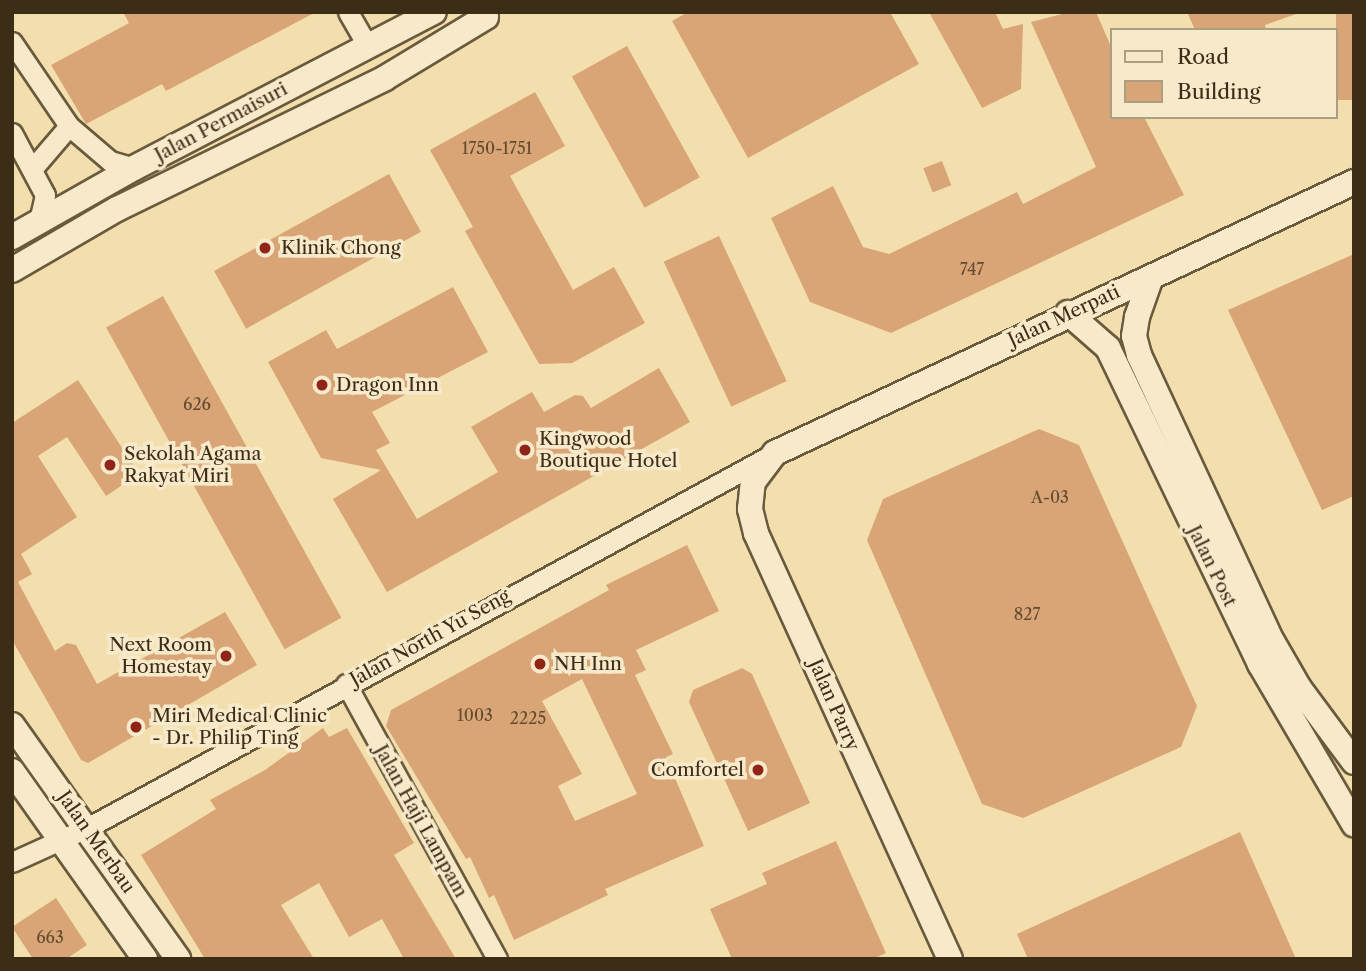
<!DOCTYPE html>
<style>
body{margin:0}
#map{position:relative;width:1366px;height:971px;overflow:hidden;background:#f3dfae;font-family:"Libre Caslon Text",serif}
div>[style]{position:absolute}
.building>*{inset:0;background:#d9a576;transform-origin:0 0}
.roads{filter:drop-shadow(2px 0 #6a5a3d) drop-shadow(-2px 0 #6a5a3d) drop-shadow(0 2px #6a5a3d) drop-shadow(0 -2px #6a5a3d)}
.minor>*{height:19px;margin:-9.5px;padding:0 9.5px;transform-origin:9.5px;border-radius:9.5px;background:#f7eaca}
.tertiary>*{height:24px;margin:-12px;padding:0 12px;transform-origin:12px;border-radius:12px;background:#f7eaca}
.dots>*{width:19px;height:19px;translate:-50% -50%;box-sizing:border-box;border:4px solid #f7eaca;border-radius:50%}
span{translate:-50% -50%;white-space:nowrap;text-align:center;line-height:1.15;-webkit-text-stroke:7px #f7eaca;paint-order:stroke}
.number-label{font-size:16px;color:#634b2f}
.number-label span{-webkit-text-stroke-width:0}
.street-label{font-size:19px;color:#3c2d17}
.poi-label{font-size:19px;color:#3c2d17}
.left{translate:0 -50%;text-align:left}
.right{translate:-100% -50%;text-align:right}
.frame{position:absolute;inset:0;border:14px solid #3c2d17;pointer-events:none}
.legend{position:absolute;left:1110px;top:28px;width:228px;height:91px;box-sizing:border-box;background:#f7eaca;border:2px solid #ac9e82;margin:0;padding:9px 12px;list-style:none;font-size:21px;color:#3c2d17}
.legend li{display:flex;align-items:center;gap:14px;height:35px}
.legend b{width:35px;border:2px solid #ac9e82}
</style>
<div id="map">
<div class="building">
<i style="clip-path:polygon(123px 12px,316px 12px,166px 91px,162px 84px,86px 124px,51px 65px,129px 23px)"></i>
<i style="clip-path:polygon(688px 12px,890px 12px,919px 64px,748px 158px,672px 21px)"></i>
<i style="clip-path:polygon(929px 12px,995px 12px,1003px 29px,1023px 24px,1021px 89px,982px 108px)"></i>
<i style="clip-path:polygon(1070px 12px,1096px 12px,1112px 49px,1112px 117px,1144px 117px,1184px 195px,891px 333px,810px 302px,771px 218px,833px 186px,863px 247px,889px 254px,1017px 192px,1023px 204px,1096px 167px,1031px 22px)"></i>
<i style="clip-path:polygon(1187px 12px,1295px 12px,1296px 14px,1265px 25px,1266px 30px,1195px 30px)"></i>
<i style="left:1336px;top:12px;width:18px;height:88px"></i>
<i style="left:627px;top:46px;width:150px;height:63px;rotate:61deg"></i>
<i style="clip-path:polygon(535px 92px,565px 146px,510px 176px,573px 290px,614px 267px,645px 323px,572px 363px,539px 364px,465px 231px,473px 227px,430px 150px)"></i>
<i style="left:942px;top:161px;width:26px;height:20px;rotate:69deg"></i>
<i style="left:389px;top:174px;width:66px;height:200px;rotate:61deg"></i>
<i style="left:719px;top:236px;width:160px;height:61px;rotate:65deg"></i>
<i style="clip-path:polygon(1354px 254px,1354px 496px,1322px 510px,1228px 310px)"></i>
<i style="clip-path:polygon(453px 287px,488px 352px,372px 412px,390px 443px,376px 450px,417px 519px,498px 472px,471px 427px,532px 392px,544px 412px,575px 395px,583px 396px,591px 408px,659px 368px,690px 422px,387px 592px,333px 499px,381px 470px,321px 458px,268px 362px,326px 330px,337px 349px)"></i>
<i style="left:163px;top:296px;width:368px;height:65px;rotate:61deg"></i>
<i style="clip-path:polygon(78px 380px,139px 474px,106px 496px,67px 437px,38px 456px,77px 517px,21px 554px,32px 574px,18px 582px,55px 651px,67px 643px,76px 645px,97px 684px,225px 612px,257px 665px,88px 763px,81px 760px,12px 640px,12px 423px)"></i>
<i style="clip-path:polygon(1039px 429px,1079px 445px,1197px 706px,1181px 747px,1023px 818px,982px 804px,867px 540px,883px 499px)"></i>
<i style="clip-path:polygon(evenodd,687px 545px,719px 611px,636px 650px,646px 670px,635px 675px,673px 754px,666px 757px,704px 846px,605px 889px,608px 895px,514px 940px,494px 895px,489px 898px,470px 857px,466px 859px,386px 726px,391px 710px,609px 590px,606px 585px,687px 545px,582px 679px,637px 794px,575px 821px,558px 786px,582px 774px,542px 701px,582px 679px)"></i>
<i style="clip-path:polygon(742px 668px,752px 674px,810px 803px,748px 831px,689px 702px,693px 690px)"></i>
<i style="clip-path:polygon(323px 728px,329px 737px,347px 728px,414px 843px,394px 855px,456px 959px,404px 959px,382px 919px,349px 937px,319px 883px,281px 905px,314px 959px,205px 959px,141px 855px,216px 809px,210px 800px,265px 770px)"></i>
<i style="clip-path:polygon(1240px 832px,1296px 959px,1028px 959px,1017px 934px)"></i>
<i style="clip-path:polygon(836px 841px,886px 953px,873px 959px,732px 959px,710px 909px,767px 884px,762px 873px)"></i>
<i style="clip-path:polygon(56px 898px,87px 945px,66px 959px,33px 959px,12px 927px)"></i>
</div>
<div class="roads">
<div class="minor">
<i style="left:348px;top:12px;width:38px;rotate:60deg"></i>
<i style="left:12px;top:42px;width:102px;rotate:55.8deg"></i>
<i style="left:69px;top:126px;width:54px;rotate:40.5deg"></i>
<i style="left:110px;top:161px;width:25px;rotate:16deg"></i>
<i style="left:12px;top:133px;width:70px;rotate:62deg"></i>
<i style="left:45px;top:195px;width:26px;rotate:103deg"></i>
<i style="left:33px;top:168px;width:55px;rotate:-49.4deg"></i>
<i style="left:346px;top:684px;width:314px;rotate:61.2deg"></i>
<i style="left:12px;top:862px;width:82px;rotate:-24.4deg"></i>
<i style="left:87px;top:828px;width:779px;rotate:-28.6deg"></i>
</div>
<div class="tertiary">
<i style="left:12px;top:237px;width:140px;rotate:-29.5deg"></i>
<i style="left:134px;top:168px;width:338px;rotate:-27.5deg"></i>
<i style="left:12px;top:270px;width:121px;rotate:-30.2deg"></i>
<i style="left:117px;top:209px;width:298px;rotate:-26deg"></i>
<i style="left:385px;top:78px;width:118px;rotate:-31.1deg"></i>
<i style="left:1151px;top:277px;width:42px;rotate:109.3deg"></i>
<i style="left:1137px;top:317px;width:19px;rotate:99deg"></i>
<i style="left:1134px;top:336px;width:20px;rotate:75deg"></i>
<i style="left:1139px;top:355px;width:315px;rotate:65.1deg"></i>
<i style="left:1272px;top:641px;width:54px;rotate:60.1deg"></i>
<i style="left:1299px;top:688px;width:92px;rotate:53.4deg"></i>
<i style="left:1068px;top:313px;width:53px;rotate:41.2deg"></i>
<i style="left:1108px;top:348px;width:351px;rotate:64.3deg"></i>
<i style="left:1260px;top:664px;width:186px;rotate:59.6deg"></i>
<i style="left:12px;top:725px;width:287px;rotate:54.6deg"></i>
<i style="left:12px;top:771px;width:230px;rotate:54.7deg"></i>
<i style="left:950px;top:959px;width:468px;rotate:-114.5deg"></i>
<i style="left:756px;top:533px;width:25px;rotate:-104deg"></i>
<i style="left:750px;top:509px;width:27px;rotate:-84deg"></i>
<i style="left:753px;top:482px;width:36px;rotate:-53deg"></i>
<i style="left:775px;top:453px;width:639px;rotate:-25.08deg"></i>
</div>
</div>
<div class="dots">
<i style="left:265px;top:248px;background:#8f2418"></i>
<i style="left:322px;top:385px;background:#8f2418"></i>
<i style="left:525px;top:450px;background:#8f2418"></i>
<i style="left:110px;top:465px;background:#8f2418"></i>
<i style="left:226px;top:656px;background:#8f2418"></i>
<i style="left:540px;top:664px;background:#8f2418"></i>
<i style="left:136px;top:727px;background:#8f2418"></i>
<i style="left:758px;top:770px;background:#8f2418"></i>
</div>
<div class="number-label">
<span style="left:497px;top:148px">1750-1751</span>
<span style="left:972px;top:269px">747</span>
<span style="left:197px;top:404px">626</span>
<span style="left:1050px;top:497px">A-03</span>
<span style="left:1027px;top:614px">827</span>
<span style="left:475px;top:715px">1003</span>
<span style="left:528px;top:718px">2225</span>
<span style="left:50px;top:937px">663</span>
</div>
<div class="street-label">
<span style="left:221px;top:122px;rotate:-28deg">Jalan Permaisuri</span>
<span style="left:1064px;top:316px;rotate:-25deg">Jalan Merpati</span>
<span style="left:1212px;top:566px;rotate:64deg">Jalan Post</span>
<span style="left:430px;top:638px;rotate:-29deg">Jalan North Yu Seng</span>
<span style="left:834px;top:705px;rotate:66deg">Jalan Parry</span>
<span style="left:421px;top:821px;rotate:61deg">Jalan Haji Lampam</span>
<span style="left:96px;top:842px;rotate:55deg">Jalan Merbau</span>
</div>
<div class="poi-label">
<span class="left" style="left:281px;top:248px">Klinik Chong</span>
<span class="left" style="left:336px;top:385px">Dragon Inn</span>
<span class="left" style="left:539px;top:450px">Kingwood<br>Boutique Hotel</span>
<span class="left" style="left:124px;top:465px">Sekolah Agama<br>Rakyat Miri</span>
<span class="right" style="left:212px;top:656px">Next Room<br>Homestay</span>
<span class="left" style="left:554px;top:664px">NH Inn</span>
<span class="left" style="left:152px;top:727px">Miri Medical Clinic<br>- Dr. Philip Ting</span>
<span class="right" style="left:744px;top:770px">Comfortel</span>
</div>
<div class="frame"></div>
<ul class="legend">
<li><b style="height:9px;background:#f7eaca"></b>Road</li>
<li><b style="height:19px;background:#d9a576"></b>Building</li>
</ul>
</div>
